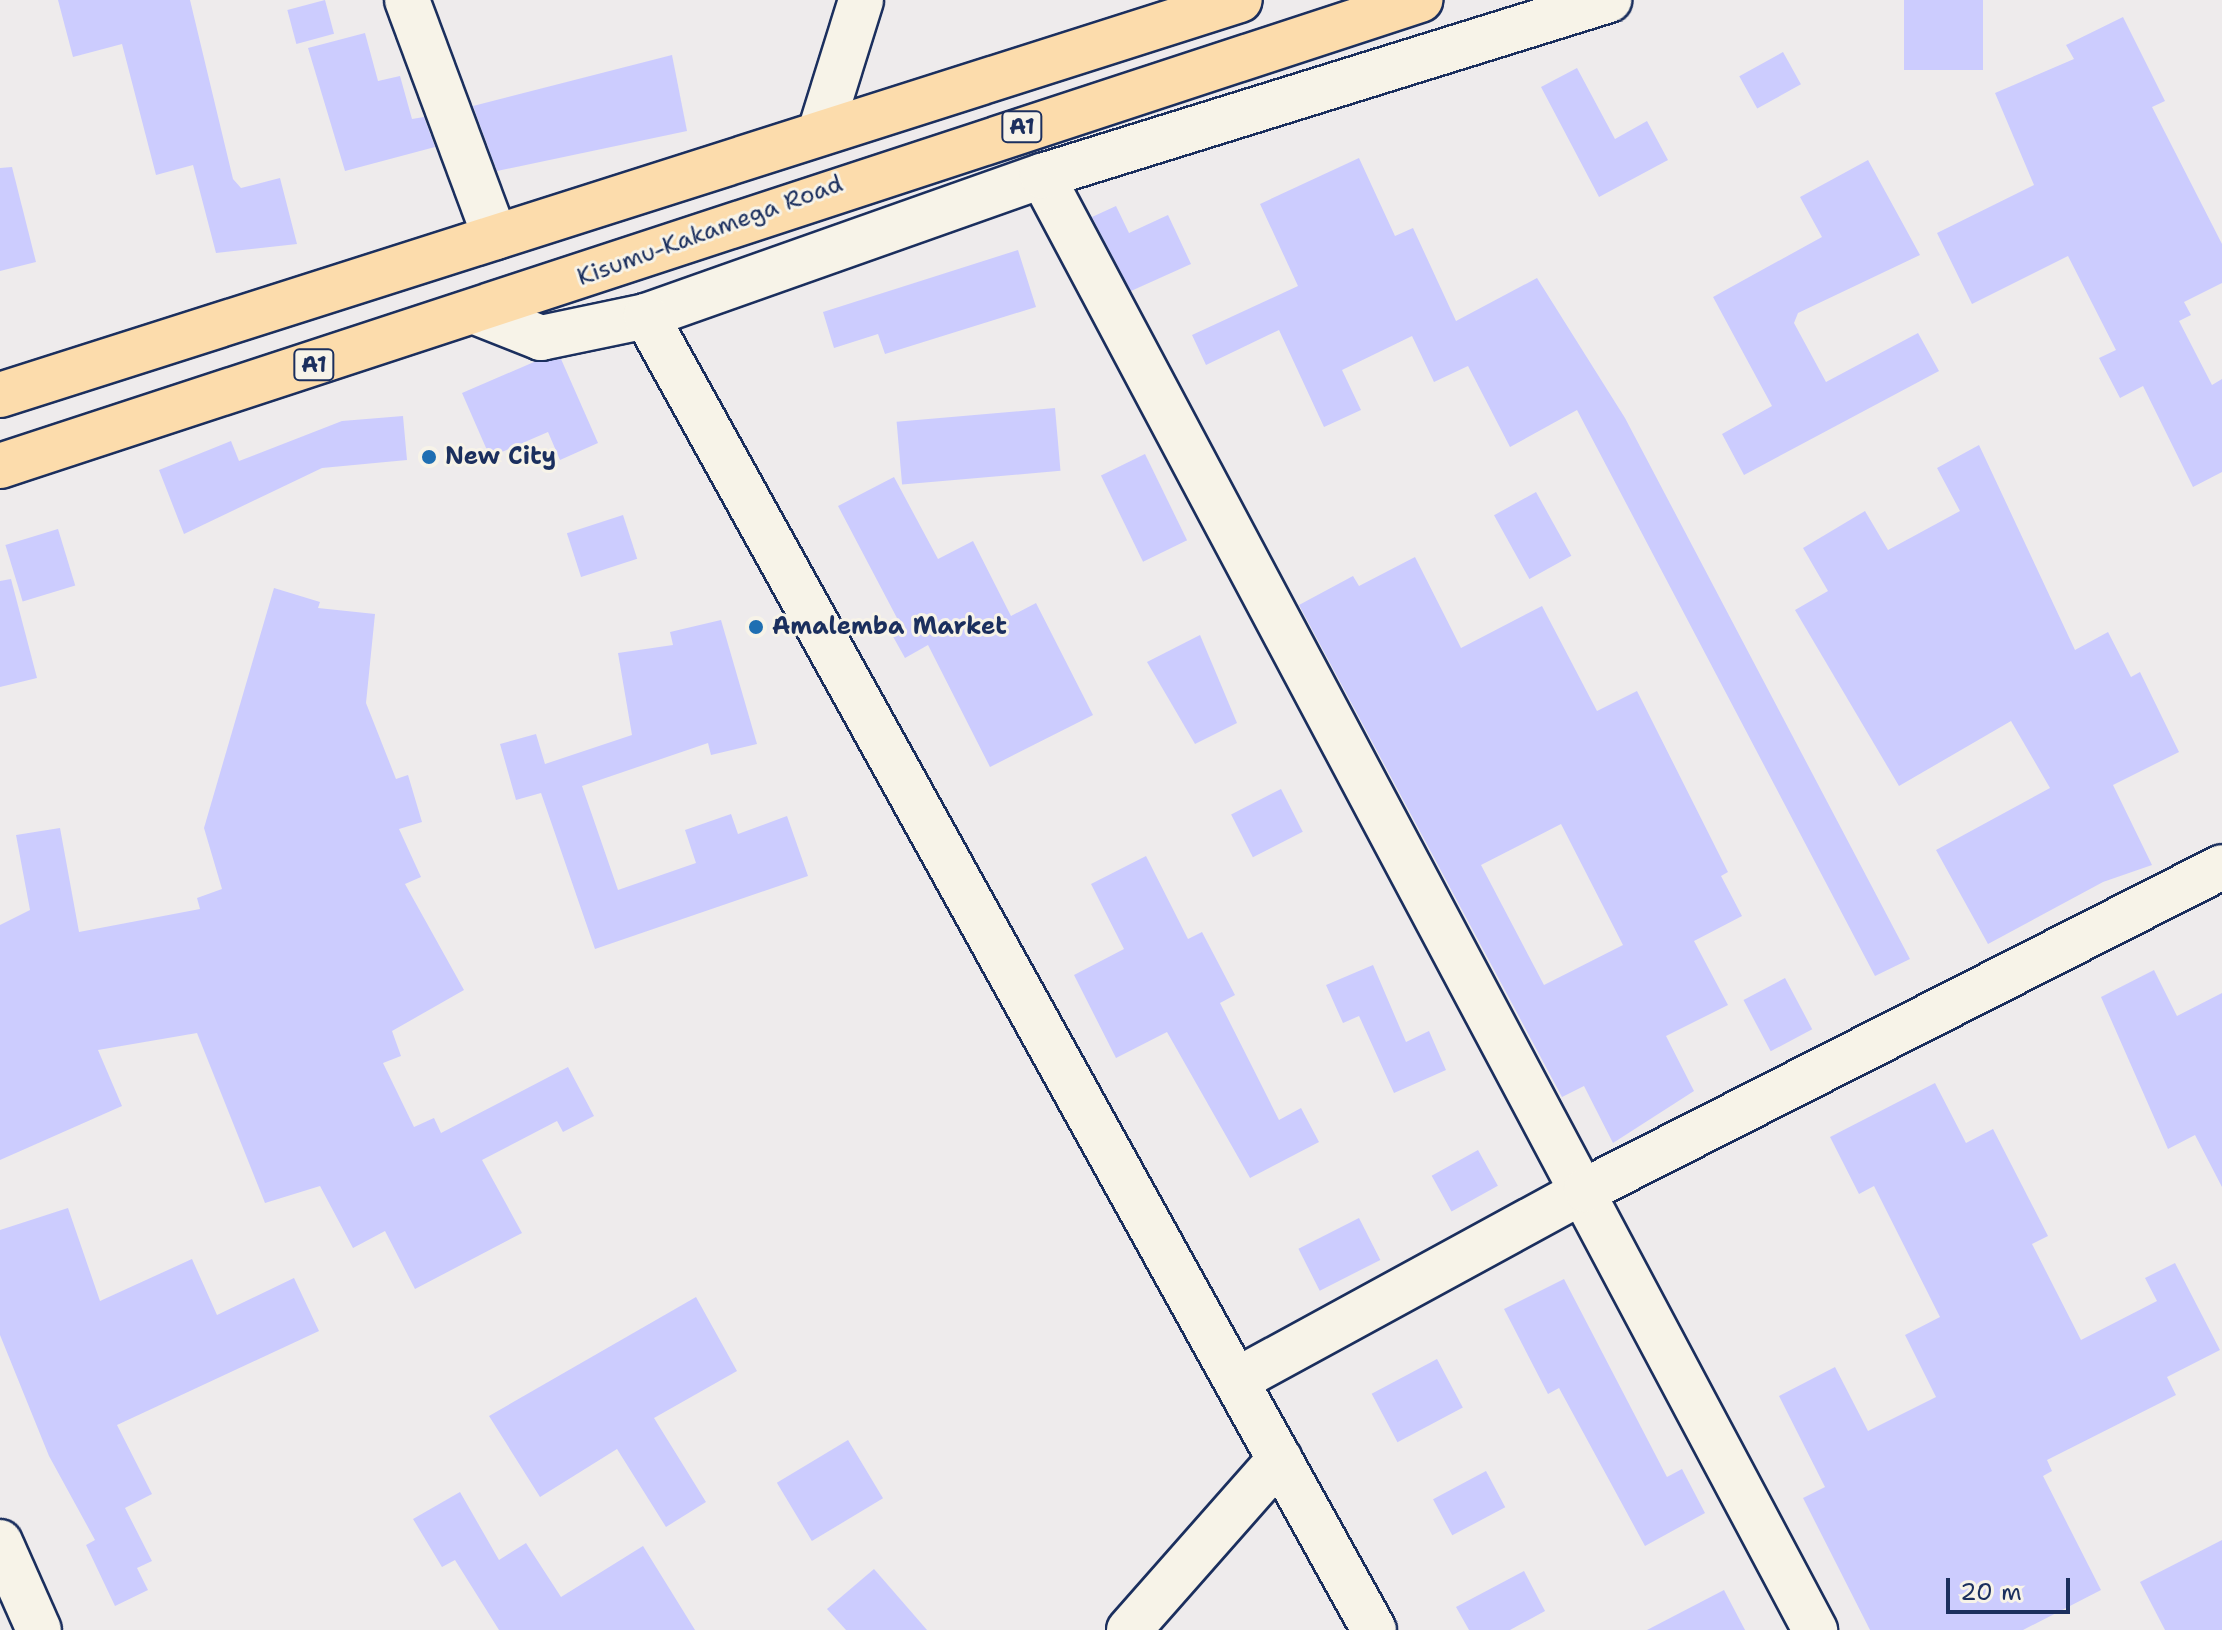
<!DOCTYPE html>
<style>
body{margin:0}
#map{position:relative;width:2222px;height:1630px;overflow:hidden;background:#eeebec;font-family:"Shantell Sans",sans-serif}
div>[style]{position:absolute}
.building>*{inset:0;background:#ccccfe;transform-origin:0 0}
.roads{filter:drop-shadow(2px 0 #1b2f5e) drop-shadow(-2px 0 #1b2f5e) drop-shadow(0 2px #1b2f5e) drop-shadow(0 -2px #1b2f5e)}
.minor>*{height:44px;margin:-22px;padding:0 22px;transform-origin:22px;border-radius:22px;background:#f7f3e8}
.secondary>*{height:44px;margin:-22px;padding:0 22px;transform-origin:22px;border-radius:22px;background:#f7f3e8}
.trunk>*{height:44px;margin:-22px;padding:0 22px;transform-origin:22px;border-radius:22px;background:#fcdcac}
.dots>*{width:22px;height:22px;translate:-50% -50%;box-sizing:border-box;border:4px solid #f7f3e8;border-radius:50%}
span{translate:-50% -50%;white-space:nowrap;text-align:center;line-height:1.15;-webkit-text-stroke:6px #f7f3e8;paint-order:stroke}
.shield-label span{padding:2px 6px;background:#f7f3e8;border:2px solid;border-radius:6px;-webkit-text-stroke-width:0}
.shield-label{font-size:22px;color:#1b2f5e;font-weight:700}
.street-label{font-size:24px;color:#1b2f5e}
.poi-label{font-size:24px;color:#1b2f5e;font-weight:700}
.left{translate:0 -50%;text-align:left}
.scale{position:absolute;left:1946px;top:1578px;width:124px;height:36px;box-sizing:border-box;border:4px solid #1b2f5e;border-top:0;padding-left:10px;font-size:24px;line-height:28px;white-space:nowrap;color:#1b2f5e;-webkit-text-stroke:6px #f7f3e8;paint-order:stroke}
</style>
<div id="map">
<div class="building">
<i style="clip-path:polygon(58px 0,190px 0,233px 179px,241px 188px,280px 178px,297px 244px,216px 253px,193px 165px,156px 175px,122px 44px,73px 57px)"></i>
<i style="left:325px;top:0;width:35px;height:39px;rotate:75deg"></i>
<i style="left:1904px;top:0;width:79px;height:70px"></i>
<i style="clip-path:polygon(2123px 17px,2165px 101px,2152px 107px,2222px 244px,2222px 283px,2184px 302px,2191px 315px,2179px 321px,2212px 385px,2222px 379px,2222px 472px,2193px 487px,2143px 386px,2120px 398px,2099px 358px,2116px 350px,2068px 256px,1972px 304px,1937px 233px,2034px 185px,1995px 93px,2074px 59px,2066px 45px)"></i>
<i style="clip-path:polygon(365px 33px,378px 81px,400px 76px,412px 119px,424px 117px,435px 147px,345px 171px,308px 48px)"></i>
<i style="left:1783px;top:52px;width:37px;height:50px;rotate:61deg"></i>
<i style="clip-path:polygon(672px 55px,687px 131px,497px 171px,473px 106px)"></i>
<i style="clip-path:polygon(1577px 68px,1615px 139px,1647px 121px,1668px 160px,1599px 197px,1541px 87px)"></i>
<i style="clip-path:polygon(1359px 158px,1395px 236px,1413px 228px,1456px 321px,1537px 278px,1625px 418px,1910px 959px,1875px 976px,1577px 410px,1510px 447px,1468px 366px,1434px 382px,1412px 336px,1342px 370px,1361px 410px,1324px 427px,1279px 330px,1206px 365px,1192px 335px,1298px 286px,1260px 204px)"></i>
<i style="clip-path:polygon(1868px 160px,1920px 255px,1798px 313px,1794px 323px,1826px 382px,1918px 333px,1939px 371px,1744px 475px,1722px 434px,1772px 406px,1713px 297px,1822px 237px,1800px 197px)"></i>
<i style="clip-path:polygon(12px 167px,36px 262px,0 271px,0 168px)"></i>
<i style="clip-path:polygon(1116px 206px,1129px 233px,1168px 215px,1191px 264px,1131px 291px,1092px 217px)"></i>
<i style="clip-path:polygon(1018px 250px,1036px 307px,885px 354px,878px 334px,834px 348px,823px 312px)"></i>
<i style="clip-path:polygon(561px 359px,598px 443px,560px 460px,548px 432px,490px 457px,462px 393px,534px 362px)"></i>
<i style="left:1055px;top:408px;width:63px;height:159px;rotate:85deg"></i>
<i style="clip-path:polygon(403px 416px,407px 460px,322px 468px,184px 534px,159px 470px,231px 441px,239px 461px,342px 421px)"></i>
<i style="clip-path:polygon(1979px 445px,2075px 650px,2108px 632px,2131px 677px,2140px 672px,2179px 752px,2113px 785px,2152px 865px,2103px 882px,1988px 944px,1936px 850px,2050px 788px,2011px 721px,1899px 786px,1795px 610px,1828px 591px,1803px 548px,1865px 511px,1888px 550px,1960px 511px,1937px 468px)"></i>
<i style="left:1145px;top:454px;width:96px;height:49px;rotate:64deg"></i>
<i style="clip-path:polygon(894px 477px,938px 559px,973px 541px,1011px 616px,1036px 603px,1093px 715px,990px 767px,928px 645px,905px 658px,886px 624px,897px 618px,838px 506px)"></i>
<i style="left:1536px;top:492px;width:73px;height:48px;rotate:61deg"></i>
<i style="left:623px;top:515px;width:46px;height:59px;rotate:72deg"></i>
<i style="left:58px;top:529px;width:59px;height:55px;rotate:73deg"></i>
<i style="clip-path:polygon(evenodd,1415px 557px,1461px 648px,1542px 606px,1597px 711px,1637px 691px,1728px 872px,1721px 876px,1742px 916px,1694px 941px,1728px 1005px,1666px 1036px,1694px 1091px,1613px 1143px,1584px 1086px,1562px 1097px,1299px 605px,1353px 576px,1359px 586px,1415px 557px,1561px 824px,1623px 945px,1544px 985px,1481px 865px,1561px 824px)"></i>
<i style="clip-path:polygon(11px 579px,37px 678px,0 687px,0 581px)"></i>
<i style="clip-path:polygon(274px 588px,320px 602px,318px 608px,375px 614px,366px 703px,396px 779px,408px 775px,422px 822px,399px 829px,421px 877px,405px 884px,464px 990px,392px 1031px,401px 1056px,383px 1063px,414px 1127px,434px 1118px,441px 1133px,568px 1067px,594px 1116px,563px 1132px,557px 1121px,482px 1160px,522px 1233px,415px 1289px,385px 1231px,353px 1248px,320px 1186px,265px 1203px,197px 1033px,98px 1050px,122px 1106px,0 1160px,0 925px,30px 910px,16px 835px,60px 828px,79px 932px,200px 909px,197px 898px,222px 889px,204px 828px)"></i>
<i style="clip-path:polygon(721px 620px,757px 744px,711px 755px,708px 743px,582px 786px,618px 890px,696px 863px,685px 830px,731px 814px,738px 834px,787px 816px,808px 876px,595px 949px,541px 793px,516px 800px,500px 744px,536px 734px,545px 764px,632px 735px,618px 653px,673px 645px,670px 632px)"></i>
<i style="clip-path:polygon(1200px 635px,1237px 723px,1195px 744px,1147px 662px)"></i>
<i style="left:1281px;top:789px;width:48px;height:56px;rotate:63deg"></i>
<i style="clip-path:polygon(1146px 856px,1188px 939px,1202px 932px,1235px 995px,1220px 1003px,1279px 1120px,1301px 1108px,1319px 1142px,1250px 1178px,1167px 1032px,1116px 1058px,1074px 975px,1124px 949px,1091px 884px)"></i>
<i style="clip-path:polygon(1373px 965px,1406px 1042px,1429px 1031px,1446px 1070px,1394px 1093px,1359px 1016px,1343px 1023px,1326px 985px)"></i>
<i style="clip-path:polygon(2154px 970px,2177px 1016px,2222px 993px,2222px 1187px,2195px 1135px,2168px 1149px,2101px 997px)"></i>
<i style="left:1785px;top:978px;width:58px;height:47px;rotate:62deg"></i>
<i style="clip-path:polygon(1935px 1083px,1966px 1143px,1993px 1129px,2048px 1236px,2032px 1244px,2081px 1340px,2157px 1301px,2145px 1278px,2175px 1263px,2220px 1350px,2167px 1377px,2176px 1395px,2047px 1460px,2052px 1471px,2043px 1476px,2101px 1590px,2023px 1630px,1870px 1630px,1803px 1498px,1825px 1487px,1779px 1396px,1835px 1367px,1868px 1431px,1936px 1397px,1905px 1335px,1940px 1317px,1874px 1186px,1859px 1194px,1830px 1137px)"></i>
<i style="left:1478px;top:1150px;width:41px;height:53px;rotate:61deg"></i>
<i style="clip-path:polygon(68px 1208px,100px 1301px,192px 1259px,217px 1315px,294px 1278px,319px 1331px,117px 1425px,152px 1494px,125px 1508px,152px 1561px,137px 1568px,148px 1590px,115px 1606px,86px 1545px,95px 1540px,49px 1456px,0 1335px,0 1230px)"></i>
<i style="left:1359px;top:1218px;width:47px;height:68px;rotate:63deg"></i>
<i style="clip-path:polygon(1564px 1279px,1667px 1477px,1682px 1469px,1705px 1513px,1645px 1546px,1559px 1388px,1548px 1394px,1504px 1309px)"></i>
<i style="clip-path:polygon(696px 1297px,737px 1371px,654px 1418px,706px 1502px,666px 1527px,617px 1449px,540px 1497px,489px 1416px)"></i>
<i style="left:1437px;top:1359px;width:55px;height:74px;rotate:62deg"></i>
<i style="left:848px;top:1440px;width:68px;height:83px;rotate:59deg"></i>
<i style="left:1486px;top:1471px;width:41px;height:60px;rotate:62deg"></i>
<i style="clip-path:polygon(460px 1492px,499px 1560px,526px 1543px,561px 1597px,643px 1546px,695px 1630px,499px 1630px,455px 1560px,442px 1567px,413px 1519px)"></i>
<i style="clip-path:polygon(2222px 1540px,2222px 1630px,2165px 1630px,2140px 1582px)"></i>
<i style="clip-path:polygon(874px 1569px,927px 1630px,846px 1630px,827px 1609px)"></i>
<i style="clip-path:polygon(1524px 1571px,1545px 1611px,1510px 1630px,1469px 1630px,1456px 1607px)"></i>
<i style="clip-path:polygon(1724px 1590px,1745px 1630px,1647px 1630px)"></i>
</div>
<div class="roads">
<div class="minor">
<i style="left:407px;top:0;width:253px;rotate:69.6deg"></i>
<i style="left:820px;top:132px;width:138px;rotate:-72.7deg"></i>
<i style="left:1042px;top:176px;width:1647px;rotate:62deg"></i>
<i style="left:478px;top:313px;width:68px;rotate:21.6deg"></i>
<i style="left:541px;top:338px;width:107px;rotate:-11.8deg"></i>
<i style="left:646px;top:316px;width:420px;rotate:-19.5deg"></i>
<i style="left:1042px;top:176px;width:594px;rotate:-17.24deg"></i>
<i style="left:1237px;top:1380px;width:397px;rotate:-28.6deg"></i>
<i style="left:1586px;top:1190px;width:713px;rotate:-26.92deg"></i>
<i style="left:0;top:1542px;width:96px;rotate:66.1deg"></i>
<i style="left:1129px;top:1630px;width:228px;rotate:-48.6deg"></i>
</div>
<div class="secondary">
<i style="left:646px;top:316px;width:1502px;rotate:61.01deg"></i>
</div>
<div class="trunk">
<i style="left:0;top:395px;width:1301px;rotate:-17.67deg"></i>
<i style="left:0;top:466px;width:1495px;rotate:-18.17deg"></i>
</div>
</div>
<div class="dots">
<i style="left:429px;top:457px;background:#1f6fb2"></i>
<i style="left:756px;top:627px;background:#1f6fb2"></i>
</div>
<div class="shield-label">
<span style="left:1022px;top:127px">A1</span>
<span style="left:314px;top:365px">A1</span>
</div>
<div class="street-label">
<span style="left:710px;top:231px;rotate:-20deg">Kisumu-Kakamega Road</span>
</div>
<div class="poi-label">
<span class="left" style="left:445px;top:457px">New City</span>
<span class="left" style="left:772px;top:627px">Amalemba Market</span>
</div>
<div class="scale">20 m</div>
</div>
